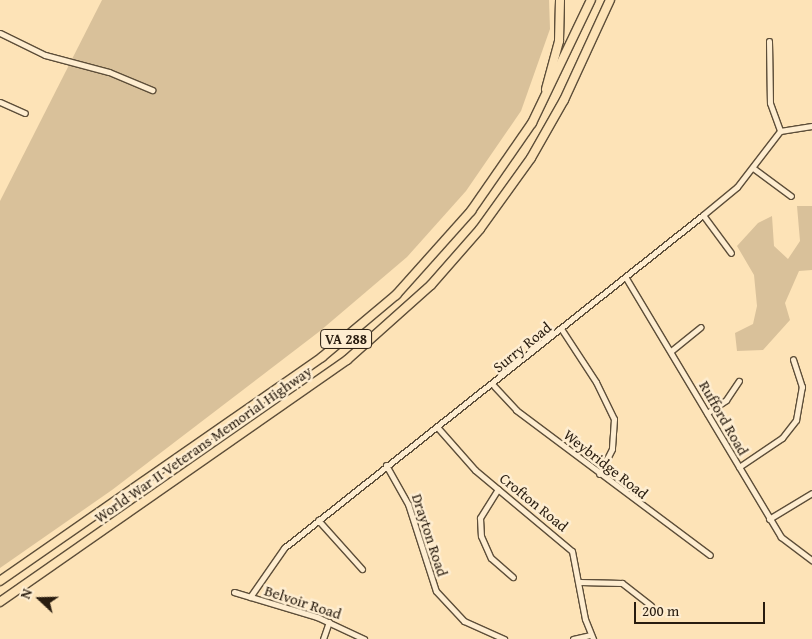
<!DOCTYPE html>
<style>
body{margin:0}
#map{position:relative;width:812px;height:639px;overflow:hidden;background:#fde3b7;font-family:"Gentium Book Plus",serif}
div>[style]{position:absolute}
.green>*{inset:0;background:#d9c19a}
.roads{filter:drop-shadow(1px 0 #5d4e39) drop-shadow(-1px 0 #5d4e39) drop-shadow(0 1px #5d4e39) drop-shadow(0 -1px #5d4e39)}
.minor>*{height:5px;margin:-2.5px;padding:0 2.5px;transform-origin:2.5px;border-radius:2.5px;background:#feedd0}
.highway>*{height:8px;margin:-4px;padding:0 4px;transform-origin:4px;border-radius:4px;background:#fde3b7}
span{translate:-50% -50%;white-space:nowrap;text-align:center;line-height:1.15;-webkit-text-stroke:5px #feedd0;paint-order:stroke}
.shield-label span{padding:1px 4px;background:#feedd0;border:1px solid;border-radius:4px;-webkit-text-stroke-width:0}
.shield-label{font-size:14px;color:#281c0f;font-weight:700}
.street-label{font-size:15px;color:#281c0f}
.north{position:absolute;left:15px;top:574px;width:50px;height:50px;-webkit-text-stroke:4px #feedd0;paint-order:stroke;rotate:291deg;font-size:14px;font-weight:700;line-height:20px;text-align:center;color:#281c0f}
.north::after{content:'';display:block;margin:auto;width:18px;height:22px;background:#281c0f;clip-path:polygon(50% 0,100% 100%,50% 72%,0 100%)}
.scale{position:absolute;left:634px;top:602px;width:131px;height:22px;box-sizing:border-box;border:2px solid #281c0f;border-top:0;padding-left:6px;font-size:15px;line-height:18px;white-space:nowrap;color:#281c0f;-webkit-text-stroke:4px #feedd0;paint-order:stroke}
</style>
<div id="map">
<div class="green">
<i style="clip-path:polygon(102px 0,549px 0,550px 29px,521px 111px,466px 191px,407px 257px,320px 331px,112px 490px,0 568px,0 201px)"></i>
<i style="clip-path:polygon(797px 206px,812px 206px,812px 270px,799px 271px,785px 303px,790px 320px,763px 350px,737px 351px,735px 333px,753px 324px,757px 306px,754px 275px,737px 246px,758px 223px,772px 216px,774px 246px,788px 259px,800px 241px)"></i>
</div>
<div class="roads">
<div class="minor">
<i style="left:0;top:33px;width:50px;rotate:26.1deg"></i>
<i style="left:45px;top:55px;width:66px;rotate:14.9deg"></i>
<i style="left:109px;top:72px;width:47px;rotate:22.7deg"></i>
<i style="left:769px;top:41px;width:62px;rotate:89.1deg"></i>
<i style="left:770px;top:103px;width:30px;rotate:70deg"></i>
<i style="left:0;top:102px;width:27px;rotate:24deg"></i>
<i style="left:753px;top:168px;width:47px;rotate:36.4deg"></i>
<i style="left:703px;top:215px;width:47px;rotate:53.6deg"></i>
<i style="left:626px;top:278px;width:302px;rotate:59.1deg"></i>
<i style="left:781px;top:537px;width:39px;rotate:37deg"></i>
<i style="left:562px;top:330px;width:62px;rotate:56.8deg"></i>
<i style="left:596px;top:382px;width:41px;rotate:64.1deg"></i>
<i style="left:614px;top:419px;width:30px;rotate:94deg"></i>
<i style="left:612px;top:449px;width:28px;rotate:117deg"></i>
<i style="left:671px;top:351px;width:38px;rotate:-39deg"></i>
<i style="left:494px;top:386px;width:33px;rotate:47deg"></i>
<i style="left:516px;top:410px;width:242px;rotate:36.8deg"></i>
<i style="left:707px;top:413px;width:23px;rotate:-34deg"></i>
<i style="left:726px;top:400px;width:23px;rotate:-56deg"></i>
<i style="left:438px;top:428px;width:56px;rotate:48.6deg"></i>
<i style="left:475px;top:470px;width:126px;rotate:39.9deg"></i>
<i style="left:572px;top:551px;width:69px;rotate:79.2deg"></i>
<i style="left:585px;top:619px;width:22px;rotate:68deg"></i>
<i style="left:386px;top:465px;width:45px;rotate:60.6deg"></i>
<i style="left:408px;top:504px;width:91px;rotate:72.2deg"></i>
<i style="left:436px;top:591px;width:41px;rotate:47deg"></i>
<i style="left:464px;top:621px;width:44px;rotate:24.2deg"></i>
<i style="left:739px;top:467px;width:52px;rotate:-34deg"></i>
<i style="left:782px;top:438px;width:23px;rotate:-52deg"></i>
<i style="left:796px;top:420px;width:34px;rotate:-80deg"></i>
<i style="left:802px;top:387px;width:29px;rotate:-108deg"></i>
<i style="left:498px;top:489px;width:34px;rotate:122deg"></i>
<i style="left:480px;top:518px;width:18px;rotate:87deg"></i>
<i style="left:481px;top:536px;width:24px;rotate:66deg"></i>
<i style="left:491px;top:558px;width:29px;rotate:41deg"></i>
<i style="left:769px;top:519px;width:50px;rotate:-31.2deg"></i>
<i style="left:318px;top:520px;width:66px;rotate:48.1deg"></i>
<i style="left:580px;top:582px;width:42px;rotate:1.4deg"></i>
<i style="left:622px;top:583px;width:37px;rotate:38deg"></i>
<i style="left:234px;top:592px;width:87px;rotate:16.8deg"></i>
<i style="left:317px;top:617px;width:52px;rotate:25.1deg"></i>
<i style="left:250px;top:597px;width:60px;rotate:-55.2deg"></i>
<i style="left:284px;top:548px;width:535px;rotate:-38.48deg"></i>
<i style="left:703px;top:215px;width:44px;rotate:-39.5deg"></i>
<i style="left:737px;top:187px;width:71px;rotate:-52.5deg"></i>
<i style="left:780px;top:131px;width:32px;rotate:-9deg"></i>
<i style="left:323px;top:639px;width:18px;rotate:-71deg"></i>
<i style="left:573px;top:639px;width:17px;rotate:-13deg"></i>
</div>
<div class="highway">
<i style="left:546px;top:89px;width:50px;rotate:-74.8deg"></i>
<i style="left:559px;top:41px;width:41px;rotate:-88.6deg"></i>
<i style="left:0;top:581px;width:392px;rotate:-34.8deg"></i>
<i style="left:322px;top:357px;width:97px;rotate:-40deg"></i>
<i style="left:396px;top:295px;width:113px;rotate:-48.2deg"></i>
<i style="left:471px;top:211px;width:107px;rotate:-55.3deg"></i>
<i style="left:532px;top:123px;width:136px;rotate:-64.4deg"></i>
<i style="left:0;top:602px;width:423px;rotate:-34.9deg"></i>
<i style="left:347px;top:360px;width:113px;rotate:-41.8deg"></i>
<i style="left:431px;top:285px;width:74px;rotate:-48.8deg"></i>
<i style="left:480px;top:229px;width:87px;rotate:-54.3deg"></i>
<i style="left:531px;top:158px;width:67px;rotate:-60.4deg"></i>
<i style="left:564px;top:100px;width:110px;rotate:-65.3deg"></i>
</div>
</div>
<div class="shield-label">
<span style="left:346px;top:339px">VA 288</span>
</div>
<div class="street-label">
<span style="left:522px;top:347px;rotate:-39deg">Surry Road</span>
<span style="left:724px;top:418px;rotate:60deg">Rufford Road</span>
<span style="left:203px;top:444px;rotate:-35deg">World War II Veterans Memorial Highway</span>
<span style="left:606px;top:464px;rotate:38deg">Weybridge Road</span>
<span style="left:534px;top:502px;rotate:39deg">Crofton Road</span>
<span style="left:430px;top:535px;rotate:72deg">Drayton Road</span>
<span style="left:303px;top:602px;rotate:18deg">Belvoir Road</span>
</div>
<div class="north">N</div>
<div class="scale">200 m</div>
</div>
